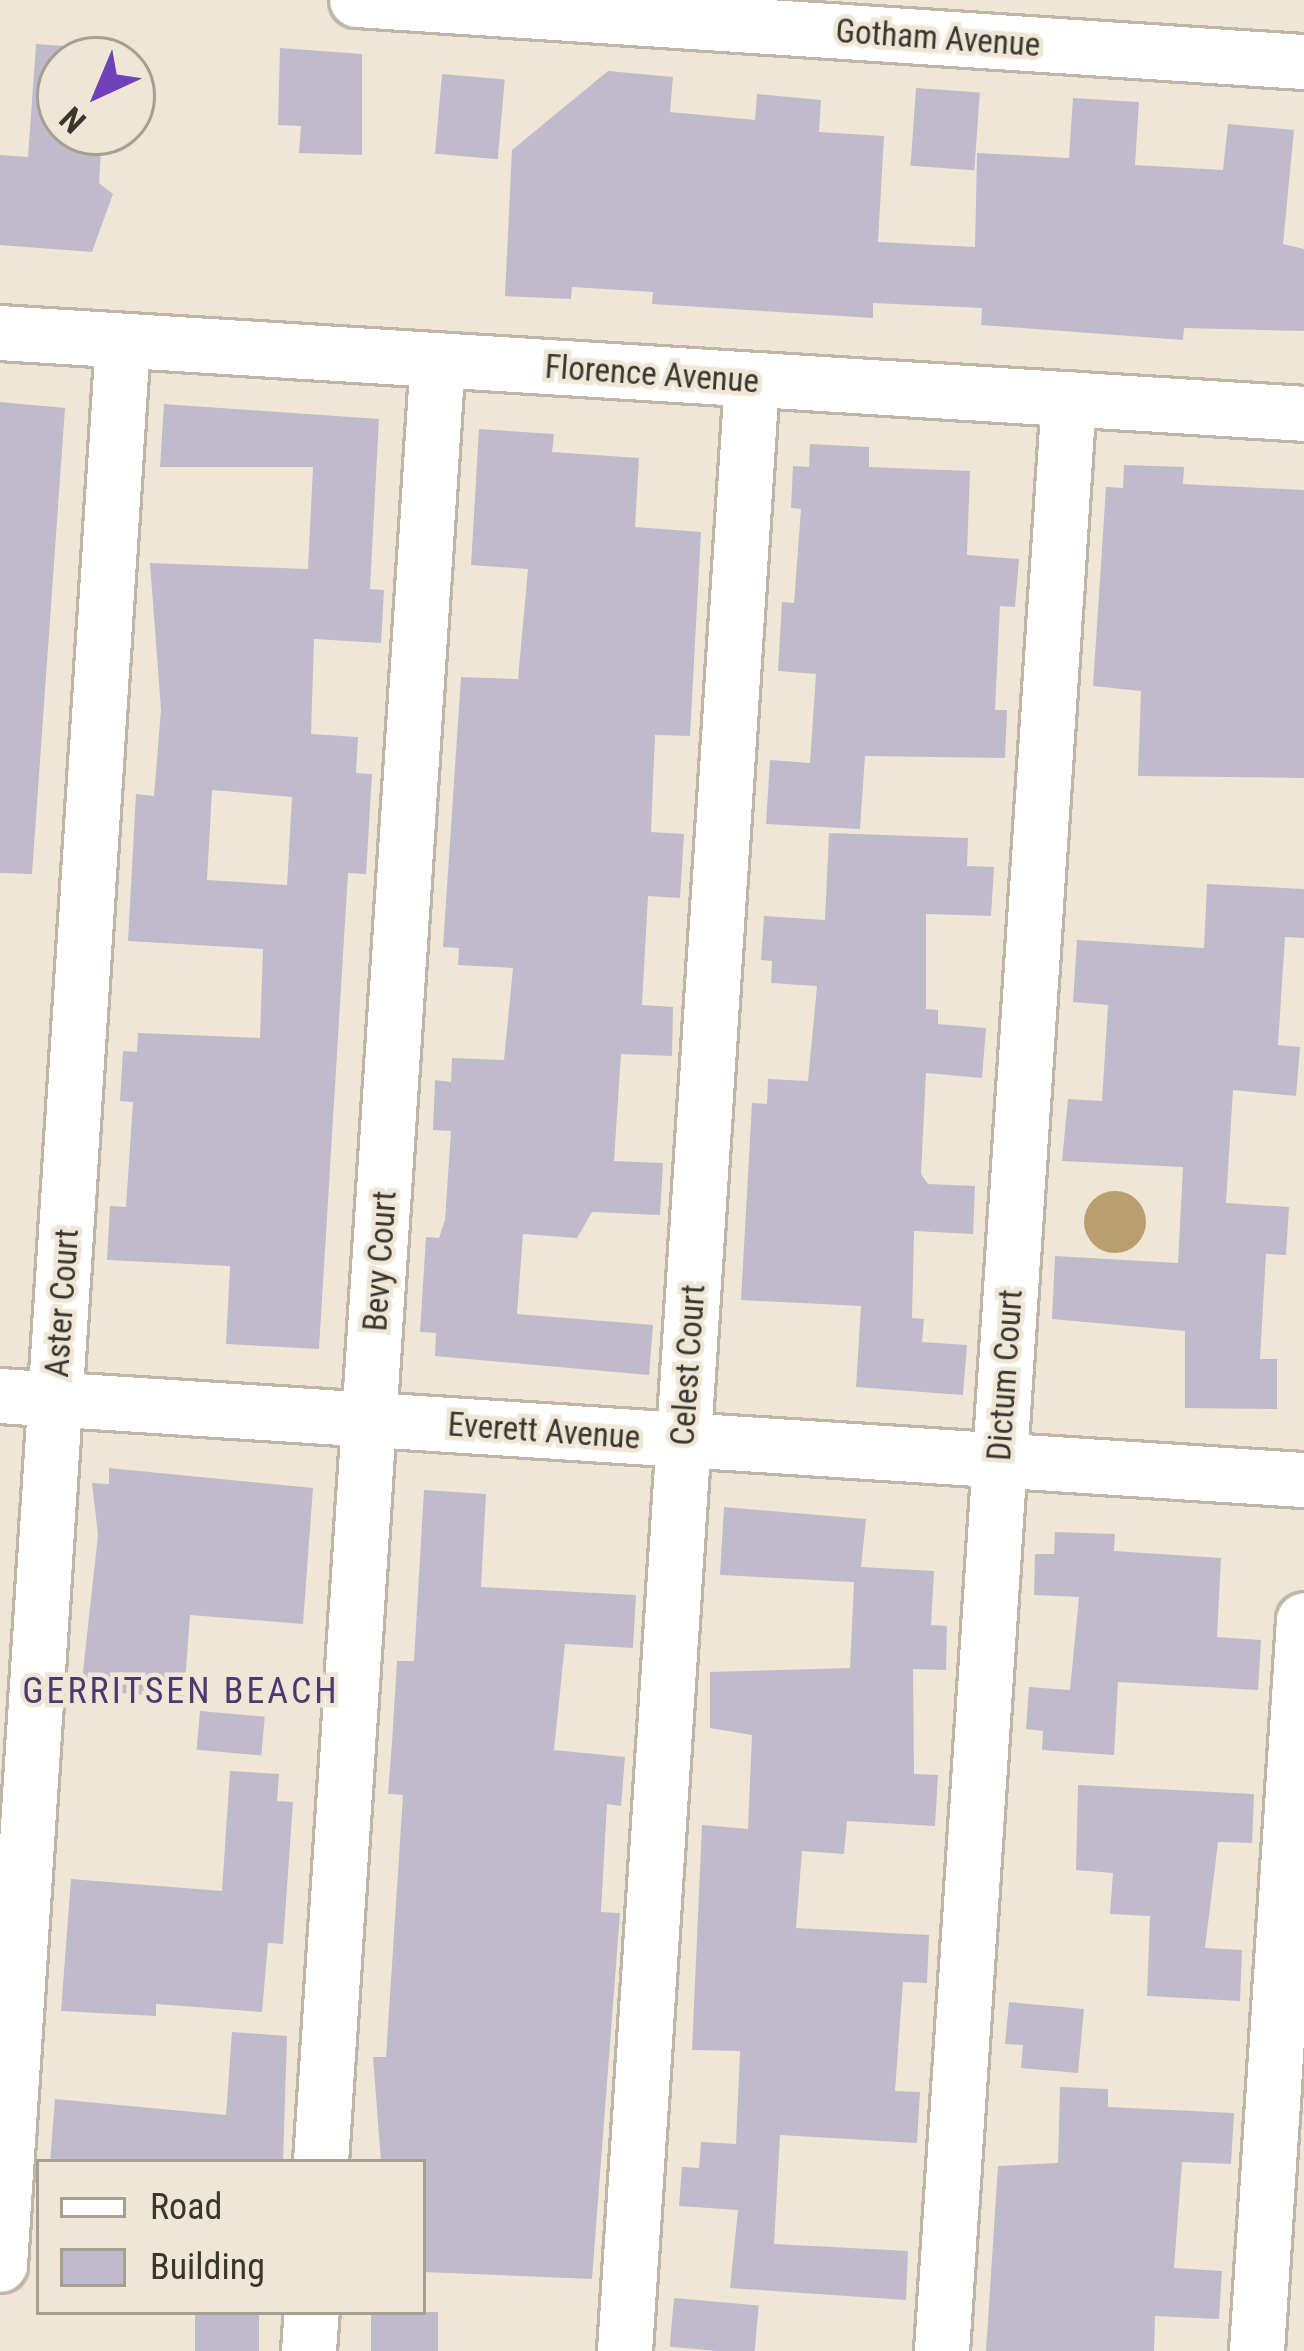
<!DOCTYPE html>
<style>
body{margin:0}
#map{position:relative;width:1304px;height:2351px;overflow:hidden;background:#efe7d6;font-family:"Roboto Condensed",sans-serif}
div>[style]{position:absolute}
.water>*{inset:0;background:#b99f6e}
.round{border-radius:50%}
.building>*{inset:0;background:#bfbbcc;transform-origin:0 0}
.roads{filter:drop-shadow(3px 0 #bfb6a7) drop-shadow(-3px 0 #bfb6a7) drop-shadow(0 3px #bfb6a7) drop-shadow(0 -3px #bfb6a7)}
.street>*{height:54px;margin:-27px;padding:0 27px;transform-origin:27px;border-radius:27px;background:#fff}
span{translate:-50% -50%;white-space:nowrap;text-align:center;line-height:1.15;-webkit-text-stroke:9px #efe7d6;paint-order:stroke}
.street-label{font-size:33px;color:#39352f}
.neighbourhood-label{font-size:36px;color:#4d3874;letter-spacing:3px}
.legend{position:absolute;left:36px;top:2159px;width:390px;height:156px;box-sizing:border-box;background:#efe7d6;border:3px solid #a6a093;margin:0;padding:15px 21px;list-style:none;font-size:36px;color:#39352f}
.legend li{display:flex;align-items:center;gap:24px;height:60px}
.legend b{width:60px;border:3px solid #a6a093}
.north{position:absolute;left:36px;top:36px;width:120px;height:120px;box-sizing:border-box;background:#efe7d6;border:3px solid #a6a093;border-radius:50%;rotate:224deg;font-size:33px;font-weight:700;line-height:48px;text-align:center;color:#39352f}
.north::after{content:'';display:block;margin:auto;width:42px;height:54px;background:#7041b8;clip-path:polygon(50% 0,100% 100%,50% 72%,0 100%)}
</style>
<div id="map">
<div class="water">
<i class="round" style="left:1084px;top:1191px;width:62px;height:62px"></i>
</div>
<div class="building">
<i style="clip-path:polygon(36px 44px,108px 49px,108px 60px,60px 60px,60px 132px,102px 132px,99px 183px,113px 194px,92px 252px,0 245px,0 155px,28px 157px)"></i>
<i style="clip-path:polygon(280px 48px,362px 54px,362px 155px,299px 153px,301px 126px,278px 125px)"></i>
<i style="clip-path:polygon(608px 71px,673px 77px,670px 112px,755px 120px,757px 94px,821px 100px,819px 132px,884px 136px,878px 242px,975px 247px,977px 153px,1069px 158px,1073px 98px,1139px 102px,1135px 165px,1223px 170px,1228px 124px,1294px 130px,1283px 244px,1304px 249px,1304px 331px,1184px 328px,1183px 340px,981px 325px,982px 308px,873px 303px,873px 318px,652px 304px,653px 292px,572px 287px,571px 299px,505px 296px,512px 150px)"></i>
<i style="left:442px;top:74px;width:63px;height:80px;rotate:5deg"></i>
<i style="left:916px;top:88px;width:64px;height:78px;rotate:4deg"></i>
<i style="clip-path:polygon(0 402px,65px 408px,32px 874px,0 873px)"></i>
<i style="clip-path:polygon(evenodd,164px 404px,379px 419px,370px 589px,384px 590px,381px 643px,314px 639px,311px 734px,358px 737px,356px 773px,372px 774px,366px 874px,348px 873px,319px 1349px,226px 1344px,230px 1266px,107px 1260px,110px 1206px,126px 1207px,133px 1102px,120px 1101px,123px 1051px,137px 1052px,138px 1033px,260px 1038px,263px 949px,128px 941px,136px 794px,154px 796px,161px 710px,150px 563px,308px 569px,313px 467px,160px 467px,164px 404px,212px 790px,292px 797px,287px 885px,207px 880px,212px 790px)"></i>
<i style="clip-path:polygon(479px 429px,554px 434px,552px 452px,639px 458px,635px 527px,701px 532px,690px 736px,655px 735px,651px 832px,684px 834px,680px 898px,648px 896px,642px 1005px,673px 1007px,672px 1056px,621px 1054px,614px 1161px,663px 1163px,660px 1215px,592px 1212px,577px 1238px,523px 1234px,517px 1314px,653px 1325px,649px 1375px,435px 1356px,436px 1333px,420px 1332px,426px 1237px,439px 1238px,445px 1220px,451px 1131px,433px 1130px,435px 1080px,451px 1082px,452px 1058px,504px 1060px,513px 968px,458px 965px,459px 948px,443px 947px,461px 677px,518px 679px,528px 569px,471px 565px)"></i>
<i style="clip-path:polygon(810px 444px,869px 447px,869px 467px,970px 471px,967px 555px,1019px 559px,1015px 607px,1000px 606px,995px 710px,1007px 710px,1005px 758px,865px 756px,860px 829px,766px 824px,770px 760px,810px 763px,816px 674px,778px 671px,782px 602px,794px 603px,801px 509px,791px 508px,793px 466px,809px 467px)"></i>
<i style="clip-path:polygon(1124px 465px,1184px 467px,1183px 484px,1304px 490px,1304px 778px,1138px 776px,1141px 691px,1093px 686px,1106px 487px,1123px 488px)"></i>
<i style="clip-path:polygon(829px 833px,968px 838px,967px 866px,994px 867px,991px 916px,926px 914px,926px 1009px,938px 1010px,938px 1024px,986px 1028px,982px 1078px,926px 1073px,921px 1174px,928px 1184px,975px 1186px,973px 1234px,914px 1231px,912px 1318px,924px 1319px,922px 1342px,967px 1345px,963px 1395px,856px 1387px,861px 1306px,741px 1300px,752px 1103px,767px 1104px,768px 1079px,808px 1081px,817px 986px,771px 983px,772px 961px,761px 960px,764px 916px,825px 920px)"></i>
<i style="clip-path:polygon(1207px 884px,1304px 889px,1304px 938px,1285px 937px,1278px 1045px,1300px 1047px,1296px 1096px,1233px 1090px,1226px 1203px,1289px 1207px,1286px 1255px,1266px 1254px,1260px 1359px,1277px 1359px,1277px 1409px,1185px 1408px,1185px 1331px,1052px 1319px,1055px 1256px,1178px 1263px,1183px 1167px,1062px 1161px,1068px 1099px,1102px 1101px,1108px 1005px,1073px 1002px,1077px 940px,1204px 948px)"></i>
<i style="clip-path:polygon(109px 1468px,313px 1488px,303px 1624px,190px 1615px,184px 1698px,81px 1690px,98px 1535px,92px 1483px,109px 1484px)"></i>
<i style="clip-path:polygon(424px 1490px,486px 1494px,481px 1587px,636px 1595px,633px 1648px,565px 1644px,554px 1750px,625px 1757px,621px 1806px,607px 1804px,601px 1912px,620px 1913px,592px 2279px,423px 2272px,423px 2162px,381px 2162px,373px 2057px,386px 2057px,403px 1795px,388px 1794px,392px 1742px,397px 1661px,414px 1661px)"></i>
<i style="clip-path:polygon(724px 1507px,866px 1519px,861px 1567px,934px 1571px,931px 1625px,947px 1626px,946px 1670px,913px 1669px,914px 1774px,938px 1775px,935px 1826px,847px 1821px,844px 1854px,802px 1851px,796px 1928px,929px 1935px,927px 1983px,903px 1982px,895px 2091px,920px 2092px,917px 2143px,780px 2135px,774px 2244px,908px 2251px,906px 2300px,730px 2288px,738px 2210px,679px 2206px,682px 2167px,699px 2168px,701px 2142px,736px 2144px,740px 2051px,692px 2050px,702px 1825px,748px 1829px,752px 1735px,710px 1728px,710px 1672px,850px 1668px,854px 1582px,720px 1575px)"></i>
<i style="clip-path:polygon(1055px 1532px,1115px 1534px,1114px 1551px,1221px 1558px,1217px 1637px,1261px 1640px,1258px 1690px,1118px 1682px,1114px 1755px,1042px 1750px,1043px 1731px,1026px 1729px,1029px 1687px,1070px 1690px,1079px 1597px,1034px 1595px,1035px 1554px,1054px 1554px)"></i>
<i style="left:200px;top:1711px;width:65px;height:39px;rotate:5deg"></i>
<i style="clip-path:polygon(230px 1771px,279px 1774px,277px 1801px,293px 1802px,283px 1944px,268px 1943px,262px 2012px,156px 2004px,156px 2016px,61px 2011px,71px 1879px,222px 1891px)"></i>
<i style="clip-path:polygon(1078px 1785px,1254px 1794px,1252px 1843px,1218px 1842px,1205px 1948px,1242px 1950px,1240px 2001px,1147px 1996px,1150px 1916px,1110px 1914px,1113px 1873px,1076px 1870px)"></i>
<i style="clip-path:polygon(1009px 2002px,1084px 2009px,1078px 2073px,1021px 2068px,1023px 2045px,1005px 2044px)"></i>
<i style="clip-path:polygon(232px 2032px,287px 2036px,283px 2162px,50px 2162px,55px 2099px,226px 2115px)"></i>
<i style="clip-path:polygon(1060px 2087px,1108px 2089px,1108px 2107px,1234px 2113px,1231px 2164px,1182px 2162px,1174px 2268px,1222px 2271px,1219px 2319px,1155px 2316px,1154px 2351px,986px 2351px,998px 2166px,1058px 2163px)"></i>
<i style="left:674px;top:2298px;width:85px;height:49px;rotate:5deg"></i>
<i style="left:195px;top:2312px;width:64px;height:39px"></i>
<i style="left:371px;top:2312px;width:67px;height:39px"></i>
</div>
<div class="roads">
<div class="street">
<i style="left:357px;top:0;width:949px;rotate:3.75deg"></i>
<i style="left:0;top:333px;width:1307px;rotate:3.55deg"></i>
<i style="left:0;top:1396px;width:1307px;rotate:3.69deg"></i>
<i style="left:321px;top:2162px;width:1806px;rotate:-86.29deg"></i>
<i style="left:0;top:2265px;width:1928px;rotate:-86.34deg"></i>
<i style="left:309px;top:2351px;width:39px;rotate:-86deg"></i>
<i style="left:625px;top:2351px;width:1975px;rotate:-86.31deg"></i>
<i style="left:942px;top:2351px;width:1956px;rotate:-86.28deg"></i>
<i style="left:1257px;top:2351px;width:732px;rotate:-86.32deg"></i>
</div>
</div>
<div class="street-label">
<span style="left:938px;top:38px;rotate:4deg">Gotham Avenue</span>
<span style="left:652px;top:374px;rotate:4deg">Florence Avenue</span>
<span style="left:380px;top:1261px;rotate:-86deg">Bevy Court</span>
<span style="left:62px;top:1303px;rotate:-86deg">Aster Court</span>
<span style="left:688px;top:1365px;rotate:-86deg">Celest Court</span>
<span style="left:1005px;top:1375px;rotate:-86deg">Dictum Court</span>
<span style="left:544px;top:1431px;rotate:4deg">Everett Avenue</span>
</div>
<div class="neighbourhood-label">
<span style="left:181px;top:1692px">GERRITSEN BEACH</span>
</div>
<ul class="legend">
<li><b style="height:15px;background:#fff"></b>Road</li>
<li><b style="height:33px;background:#bfbbcc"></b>Building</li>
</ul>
<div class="north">N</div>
</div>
